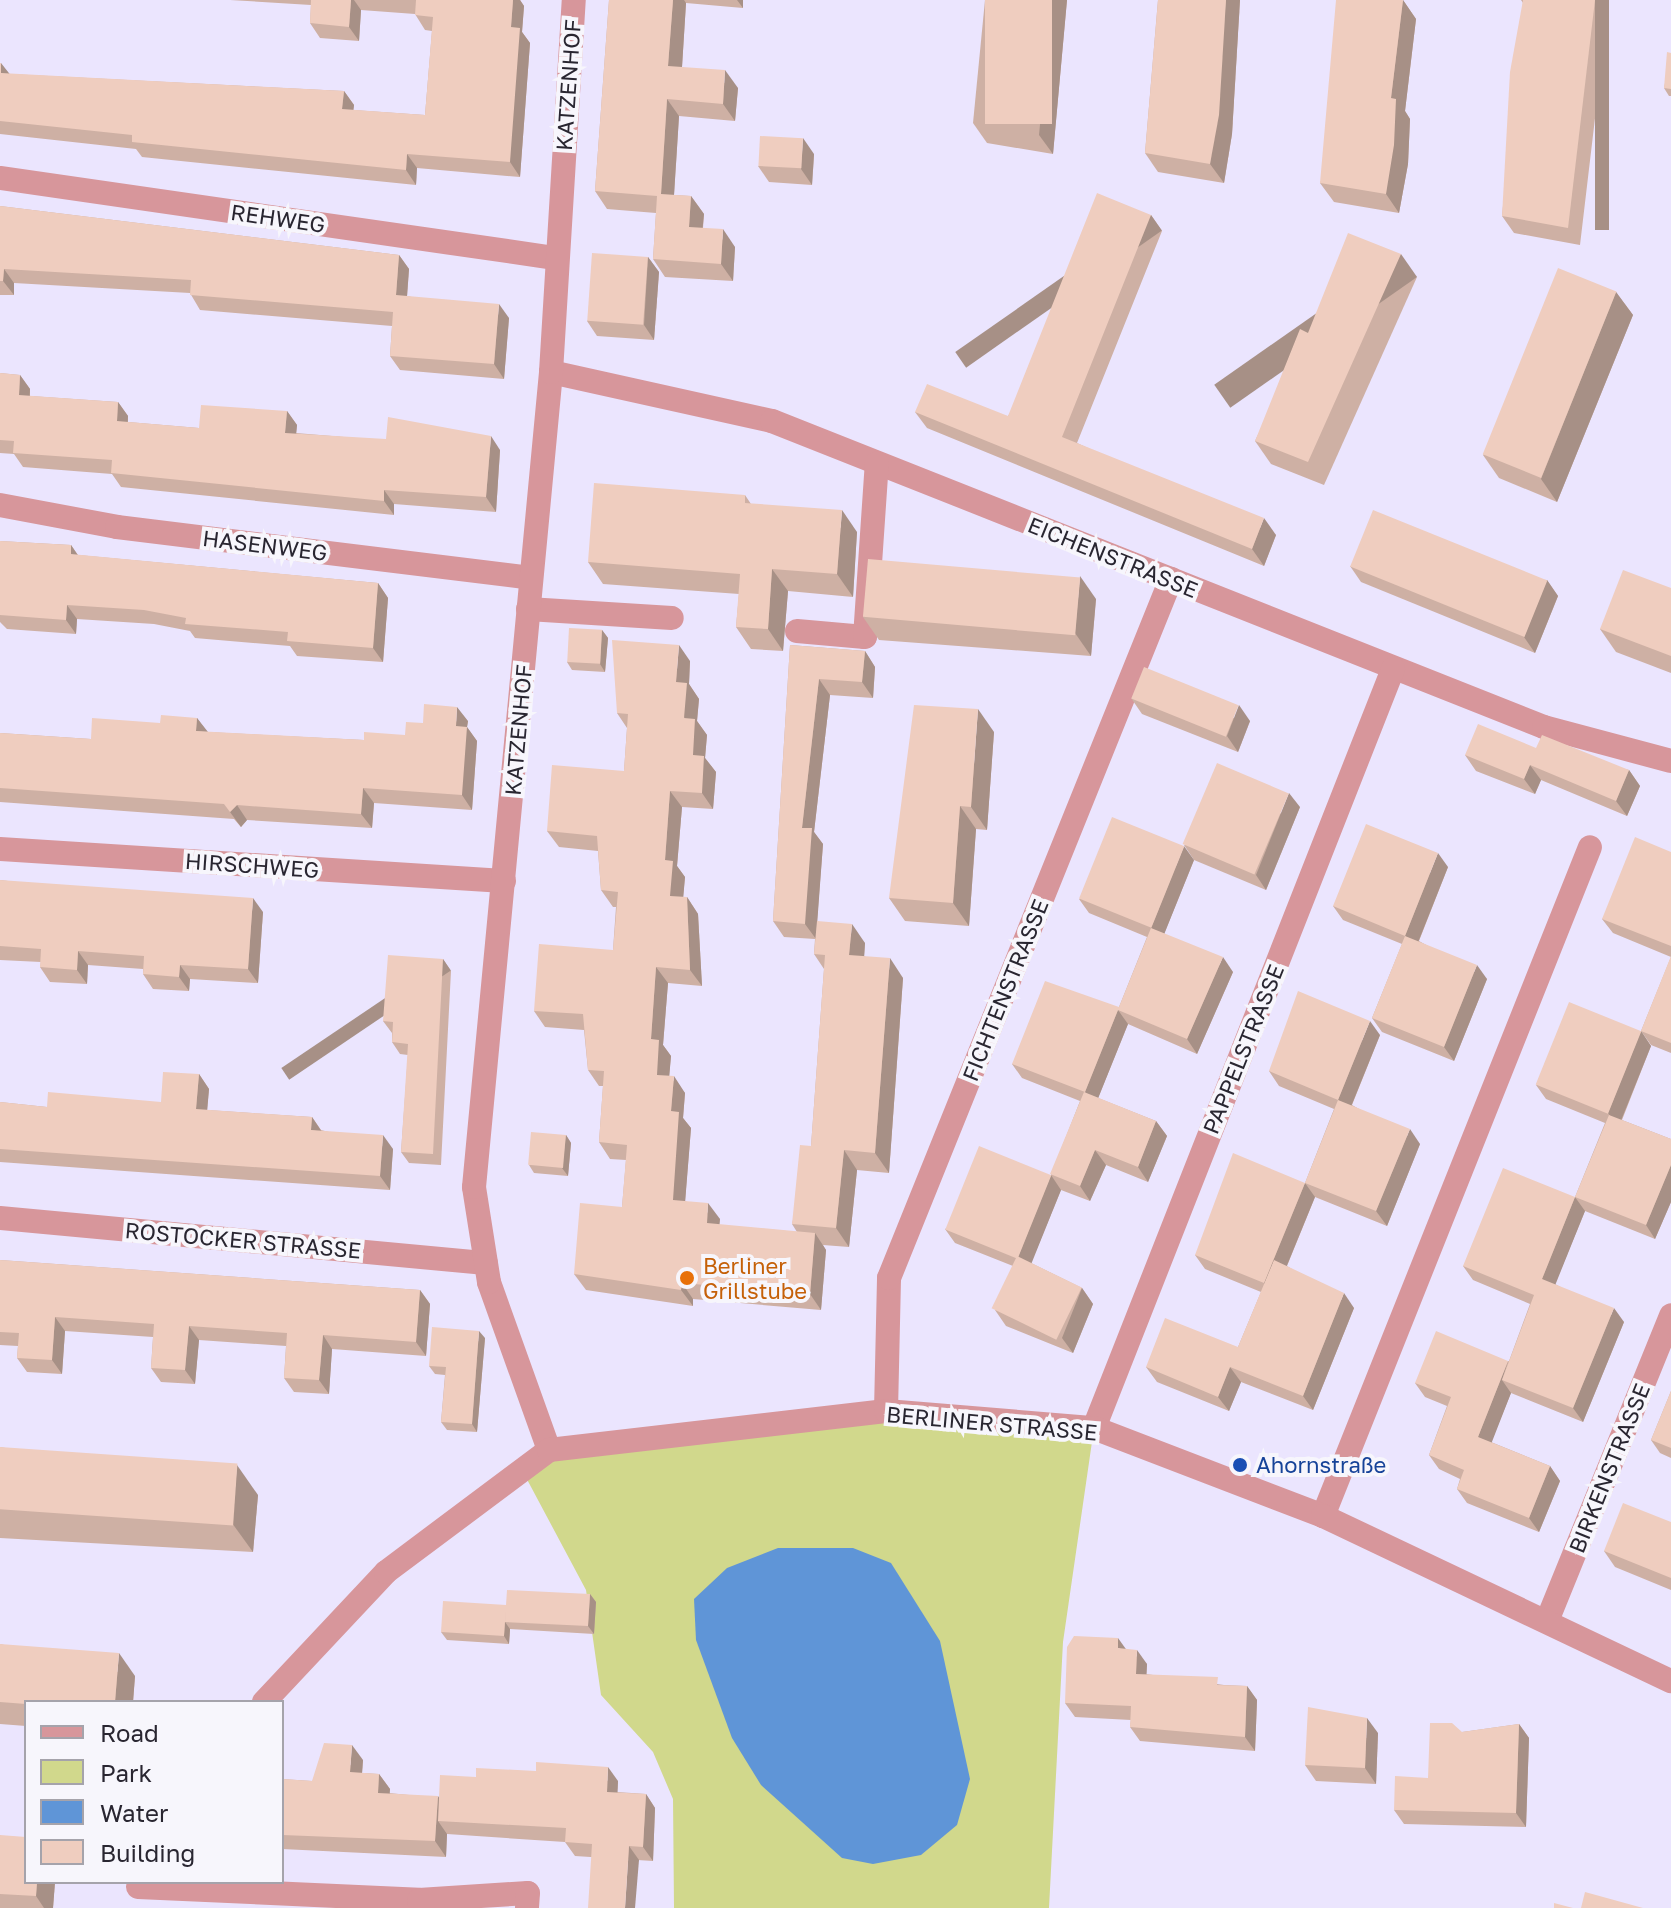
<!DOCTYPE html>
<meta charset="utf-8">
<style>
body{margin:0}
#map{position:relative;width:1671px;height:1908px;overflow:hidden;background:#ebe5fe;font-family:"Golos Text",sans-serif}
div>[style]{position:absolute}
.green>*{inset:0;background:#d1d88c}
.water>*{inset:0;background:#5f95d7}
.minor>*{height:24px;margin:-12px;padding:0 12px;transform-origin:12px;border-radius:12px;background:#d7969b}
.wall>*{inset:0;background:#ceb0a4}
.shaded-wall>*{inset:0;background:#a79086;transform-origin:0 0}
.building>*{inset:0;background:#efcdbf;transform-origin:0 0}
.dots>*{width:22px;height:22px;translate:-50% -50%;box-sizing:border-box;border:4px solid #f7f6fc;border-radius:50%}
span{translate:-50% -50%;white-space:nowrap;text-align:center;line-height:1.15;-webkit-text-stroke:8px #f7f6fc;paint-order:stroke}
.street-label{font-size:22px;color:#292631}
.food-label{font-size:22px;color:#c56008}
.left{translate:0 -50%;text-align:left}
.transit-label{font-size:22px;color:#164399}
.legend{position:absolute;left:24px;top:1700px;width:260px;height:184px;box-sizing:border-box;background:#f7f6fc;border:2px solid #a5a3ab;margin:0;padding:10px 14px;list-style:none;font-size:24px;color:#292631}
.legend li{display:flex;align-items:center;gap:16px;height:40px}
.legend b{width:40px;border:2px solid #a5a3ab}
</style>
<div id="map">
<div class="green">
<i style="clip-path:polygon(886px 1411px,1094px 1428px,1063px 1642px,1049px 1908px,674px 1908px,673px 1799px,653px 1752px,601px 1695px,586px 1590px,522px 1470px,549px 1450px)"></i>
</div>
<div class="water">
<i style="clip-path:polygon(778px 1548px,853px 1548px,891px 1563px,940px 1641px,970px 1779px,957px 1825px,921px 1855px,873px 1864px,842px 1858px,761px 1785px,732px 1738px,696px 1640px,694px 1599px,727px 1568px)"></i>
</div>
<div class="minor">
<i style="left:0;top:178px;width:561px;rotate:8.2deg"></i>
<i style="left:551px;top:372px;width:226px;rotate:12.5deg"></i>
<i style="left:772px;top:421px;width:830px;rotate:21.62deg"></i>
<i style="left:1544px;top:727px;width:131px;rotate:15deg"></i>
<i style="left:0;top:505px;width:119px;rotate:10.6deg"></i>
<i style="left:117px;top:527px;width:417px;rotate:7deg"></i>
<i style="left:528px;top:609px;width:144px;rotate:3.6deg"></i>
<i style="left:797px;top:631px;width:68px;rotate:5deg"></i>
<i style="left:865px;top:637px;width:174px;rotate:-86.1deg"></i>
<i style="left:0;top:849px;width:505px;rotate:3.63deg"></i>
<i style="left:0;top:1218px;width:488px;rotate:5.3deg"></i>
<i style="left:886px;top:1411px;width:133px;rotate:-88.7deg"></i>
<i style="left:889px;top:1278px;width:754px;rotate:-68.03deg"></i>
<i style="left:1094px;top:1428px;width:816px;rotate:-68.5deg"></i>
<i style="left:549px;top:1450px;width:178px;rotate:-109.7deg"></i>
<i style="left:489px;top:1282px;width:96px;rotate:-99deg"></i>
<i style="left:474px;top:1187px;width:819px;rotate:-84.6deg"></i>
<i style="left:551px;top:372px;width:373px;rotate:-86.5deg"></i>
<i style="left:1323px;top:1516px;width:720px;rotate:-68.24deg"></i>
<i style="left:1547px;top:1621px;width:330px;rotate:-67.9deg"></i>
<i style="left:264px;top:1702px;width:178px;rotate:-46.8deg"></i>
<i style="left:386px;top:1572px;width:204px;rotate:-36.8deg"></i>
<i style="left:549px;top:1450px;width:339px;rotate:-6.6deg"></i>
<i style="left:886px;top:1411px;width:209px;rotate:4.7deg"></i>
<i style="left:1094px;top:1428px;width:245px;rotate:21deg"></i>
<i style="left:1323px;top:1516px;width:385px;rotate:25.4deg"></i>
<i style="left:138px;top:1887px;width:281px;rotate:2.6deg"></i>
<i style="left:419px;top:1900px;width:109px;rotate:-3.7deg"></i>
<i style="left:528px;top:1893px;width:15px;rotate:94deg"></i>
</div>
<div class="wall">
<i style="clip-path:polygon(230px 0,520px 0,524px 6px,522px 32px,530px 43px,520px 177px,417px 168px,416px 185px,142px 157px,136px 149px,0 134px,0 63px,9px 74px,344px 91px,354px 105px,353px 110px,425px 115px,432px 31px,425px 30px,415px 14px,361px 10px,359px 41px,320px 38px,310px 23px,311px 5px)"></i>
<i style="clip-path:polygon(609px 0,743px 0,743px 8px,686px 3px,682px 67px,738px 88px,735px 121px,679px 116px,674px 195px,691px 196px,704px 214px,703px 228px,735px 247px,733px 281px,665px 277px,653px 259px,656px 213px,607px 209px,595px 191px)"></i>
<i style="clip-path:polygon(985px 0,1067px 0,1053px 154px,987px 143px,973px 123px)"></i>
<i style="clip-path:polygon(1158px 0,1240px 0,1232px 134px,1224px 183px,1158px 172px,1145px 153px)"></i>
<i style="clip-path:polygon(1403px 0,1416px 19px,1405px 111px,1410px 119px,1408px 164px,1399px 213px,1334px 202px,1320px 183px)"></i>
<i style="clip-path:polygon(1521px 0,1609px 0,1580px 245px,1514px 233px,1502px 216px,1523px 3px)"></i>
<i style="clip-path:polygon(1671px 53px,1671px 96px,1669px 96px,1664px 88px)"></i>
<i style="clip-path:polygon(814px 154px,812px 185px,769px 182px,758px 166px)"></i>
<i style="clip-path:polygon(0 206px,399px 255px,409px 269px,407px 296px,509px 318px,504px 379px,400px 370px,390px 356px,392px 326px,200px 310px,190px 293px,14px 283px,14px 295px,0 295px)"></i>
<i style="clip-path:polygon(1151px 215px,1162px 231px,1077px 443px,1276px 535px,1264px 566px,927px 428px,915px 412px,1008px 416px)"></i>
<i style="clip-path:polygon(648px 257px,659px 272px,654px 340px,597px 336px,587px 321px)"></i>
<i style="clip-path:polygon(1417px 277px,1324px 485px,1271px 464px,1255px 441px,1308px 333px)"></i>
<i style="clip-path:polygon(1616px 292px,1633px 315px,1557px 502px,1499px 478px,1483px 455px)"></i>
<i style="clip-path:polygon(0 373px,20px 375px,30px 389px,30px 396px,118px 402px,128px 416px,128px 422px,199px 428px,287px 411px,297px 425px,296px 433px,500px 450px,496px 512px,394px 504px,394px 515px,121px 487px,112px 474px,23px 467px,14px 454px,0 453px)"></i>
<i style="clip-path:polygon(745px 495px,751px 504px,857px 532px,853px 597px,788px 591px,783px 651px,751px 649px,736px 627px,739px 594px,603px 584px,588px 562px)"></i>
<i style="clip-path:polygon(0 541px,71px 545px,78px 555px,378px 583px,388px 598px,383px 662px,297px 656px,290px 646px,195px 638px,190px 631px,154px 624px,77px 619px,76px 634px,7px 629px,0 622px)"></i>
<i style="clip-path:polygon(1350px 566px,1547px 580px,1558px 596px,1535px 653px,1361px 582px)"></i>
<i style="clip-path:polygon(1671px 588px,1671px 673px,1616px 652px,1600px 629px)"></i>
<i style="clip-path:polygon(1096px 599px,1091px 656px,879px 640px,863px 617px)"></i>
<i style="clip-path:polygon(602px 630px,608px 638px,605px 672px,572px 670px,567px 662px)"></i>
<i style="clip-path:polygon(790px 645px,865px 651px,875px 667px,873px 698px,830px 695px,814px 832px,823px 844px,817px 921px,865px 943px,864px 956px,903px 978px,889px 1173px,857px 1170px,849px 1247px,823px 1245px,826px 1250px,821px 1310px,693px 1299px,693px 1306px,586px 1290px,574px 1274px,622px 1207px,626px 1160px,610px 1159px,599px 1142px,603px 1086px,599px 1086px,588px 1070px,584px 1030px,545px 1027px,534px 1011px,613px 950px,616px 907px,613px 907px,601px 890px,598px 851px,559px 847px,547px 831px,624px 771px,627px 728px,617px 713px,690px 661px,689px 684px,699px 699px,697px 721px,707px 735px,705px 758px,716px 772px,713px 809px,682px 807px,677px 866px,685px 877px,683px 897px,687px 897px,698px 914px,702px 986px,668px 983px,663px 1045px,671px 1056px,669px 1076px,685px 1093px,683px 1118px,691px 1128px,685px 1201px,720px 1219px,719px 1225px,797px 1232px,792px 1224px,811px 1146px,824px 969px,814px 954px,815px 939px,784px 937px,773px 921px)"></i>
<i style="clip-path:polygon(1131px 698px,1250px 721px,1238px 752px,1142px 714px)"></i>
<i style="clip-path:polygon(197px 718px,207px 732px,364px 740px,405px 735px,423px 723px,468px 721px,467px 727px,477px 741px,472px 810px,374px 803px,372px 828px,247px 820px,241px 827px,234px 819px,0 802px,0 733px,91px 739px,160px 723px)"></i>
<i style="clip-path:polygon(994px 732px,987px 830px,976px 829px,969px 926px,905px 921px,889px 898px)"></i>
<i style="clip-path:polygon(1536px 748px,1629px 770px,1640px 786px,1627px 816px,1541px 780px,1535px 794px,1476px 771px,1465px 755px)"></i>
<i style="clip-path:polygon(1300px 807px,1266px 890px,1194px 860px,1184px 845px)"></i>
<i style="clip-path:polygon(1671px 852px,1671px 1053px,1651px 1045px,1641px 1031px,1671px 957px,1613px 933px,1602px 919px)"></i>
<i style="clip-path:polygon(1194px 860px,1164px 934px,1233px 972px,1197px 1054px,1128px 1024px,1098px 1098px,1156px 1121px,1167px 1136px,1148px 1182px,1106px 1165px,1090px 1201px,1061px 1190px,1031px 1263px,1082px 1288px,1093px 1304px,1073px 1353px,1006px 1326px,995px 1310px,1013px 1266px,955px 1243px,945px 1229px,1051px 1175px,1080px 1101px,1022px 1078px,1012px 1064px,1119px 1007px,1147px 937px,1089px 913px,1079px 899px)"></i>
<i style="clip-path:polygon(1448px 867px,1419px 941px,1487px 979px,1454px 1061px,1382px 1032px,1372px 1018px,1402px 944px,1343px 920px,1333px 906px)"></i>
<i style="clip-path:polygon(0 880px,263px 912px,258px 983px,190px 979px,189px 991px,153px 989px,143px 974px,143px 969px,88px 965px,87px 984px,50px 982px,40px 967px,41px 962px,0 960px)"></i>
<i style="clip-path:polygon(443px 959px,451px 971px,441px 1165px,409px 1163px,401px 1152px,408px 1055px,400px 1054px,392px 1042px,392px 1033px,383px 1021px)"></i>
<i style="clip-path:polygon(1641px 1031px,1651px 1046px,1622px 1120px,1671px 1139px,1671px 1202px,1655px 1239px,1585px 1211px,1555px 1284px,1624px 1322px,1583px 1422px,1511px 1393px,1491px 1442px,1550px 1466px,1560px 1481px,1539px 1532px,1467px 1503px,1457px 1489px,1460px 1479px,1439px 1469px,1429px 1455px,1447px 1406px,1425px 1397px,1415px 1383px,1509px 1361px,1530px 1304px,1473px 1280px,1463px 1266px,1575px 1197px,1605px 1123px,1546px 1099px,1536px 1085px)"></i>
<i style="clip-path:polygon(1380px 1035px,1352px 1105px,1420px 1144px,1387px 1226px,1315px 1197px,1287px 1266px,1354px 1308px,1313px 1410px,1241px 1382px,1229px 1411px,1157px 1382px,1146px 1367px,1238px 1347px,1261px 1292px,1205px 1269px,1195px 1255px,1305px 1183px,1334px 1109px,1279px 1086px,1269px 1071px)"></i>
<i style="clip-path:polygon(199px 1074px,209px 1089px,207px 1110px,312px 1117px,321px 1130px,393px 1149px,390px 1190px,0 1162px,0 1102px,47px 1107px,161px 1102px)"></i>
<i style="clip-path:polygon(566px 1135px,571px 1143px,568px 1176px,534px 1173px,529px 1165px)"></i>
<i style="clip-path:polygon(0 1260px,420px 1290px,430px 1304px,426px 1356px,332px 1349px,329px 1394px,294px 1392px,284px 1378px,286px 1346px,199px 1340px,195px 1384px,161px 1382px,151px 1368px,153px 1337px,65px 1331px,62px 1374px,27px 1372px,17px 1358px,18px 1346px,0 1345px)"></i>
<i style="clip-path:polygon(485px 1338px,477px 1432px,447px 1430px,441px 1422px,445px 1375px,435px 1374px,429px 1366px)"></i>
<i style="clip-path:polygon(1671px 1391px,1671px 1458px,1660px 1453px,1651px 1440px)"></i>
<i style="clip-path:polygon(0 1447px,258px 1495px,253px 1552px,0 1538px)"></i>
<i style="clip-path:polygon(1671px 1522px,1671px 1590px,1615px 1567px,1604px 1551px)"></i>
<i style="clip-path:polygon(590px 1594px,596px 1602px,594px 1634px,510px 1629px,509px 1644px,447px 1640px,441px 1632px,506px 1605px)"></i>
<i style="clip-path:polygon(0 1644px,135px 1676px,133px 1702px,26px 1702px,26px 1726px,0 1724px)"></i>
<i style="clip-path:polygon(1126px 1649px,1147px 1664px,1146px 1674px,1224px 1685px,1247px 1686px,1257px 1700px,1255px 1751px,1140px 1741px,1130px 1727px,1131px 1720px,1075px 1717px,1065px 1703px)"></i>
<i style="clip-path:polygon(1519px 1724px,1529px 1738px,1526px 1827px,1404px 1824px,1394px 1810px,1428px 1778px,1462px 1732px)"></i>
<i style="clip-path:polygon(1378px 1733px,1376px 1784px,1316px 1781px,1305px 1765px)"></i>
<i style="clip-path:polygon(363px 1760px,362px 1773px,379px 1774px,390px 1789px,389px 1793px,439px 1798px,476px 1777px,618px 1781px,617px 1792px,646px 1794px,655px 1808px,653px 1861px,575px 1856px,565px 1842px,447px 1834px,446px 1857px,282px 1849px,282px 1779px,312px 1781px)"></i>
<i style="clip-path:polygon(0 1835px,55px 1882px,53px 1908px,0 1908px)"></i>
</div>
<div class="shaded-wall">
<i style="clip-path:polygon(351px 0,354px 0,361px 10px,359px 41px,349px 27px)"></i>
<i style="clip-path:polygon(513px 0,520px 0,524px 6px,522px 32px,530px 43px,520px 177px,510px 162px,511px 27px)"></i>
<i style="clip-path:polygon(673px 0,684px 0,686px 3px,681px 83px,668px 66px)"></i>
<i style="clip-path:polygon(737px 0,743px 0,743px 8px)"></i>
<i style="clip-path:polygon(1052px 0,1067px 0,1053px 154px,1039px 135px)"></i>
<i style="clip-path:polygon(1226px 0,1240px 0,1232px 134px,1224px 183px,1210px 164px)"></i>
<i style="clip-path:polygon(1403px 0,1416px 19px,1405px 111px,1410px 119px,1408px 164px,1399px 213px,1386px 194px,1391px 98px)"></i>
<i style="left:1595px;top:0;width:14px;height:230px"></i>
<i style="clip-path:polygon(1px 63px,12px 77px,1px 73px)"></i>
<i style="clip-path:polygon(725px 70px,738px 88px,735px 121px,723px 104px)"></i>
<i style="clip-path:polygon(344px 91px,354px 105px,352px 124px,342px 109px)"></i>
<i style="clip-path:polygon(667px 99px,679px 116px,673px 211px,661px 194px)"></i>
<i style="clip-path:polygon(803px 138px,814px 154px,812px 185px,801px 169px)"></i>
<i style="clip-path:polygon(407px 154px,417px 168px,416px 185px,406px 170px)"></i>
<i style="clip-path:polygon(691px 196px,704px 214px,701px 244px,689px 227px)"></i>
<i style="left:1151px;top:215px;width:19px;height:239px;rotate:55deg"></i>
<i style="clip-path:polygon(723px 229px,735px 247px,733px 281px,721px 264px)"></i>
<i style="left:1401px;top:254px;width:28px;height:228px;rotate:55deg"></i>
<i style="clip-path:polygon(399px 255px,409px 269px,406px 310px,396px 295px)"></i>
<i style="clip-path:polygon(648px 257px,659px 272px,654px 340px,644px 325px)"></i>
<i style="clip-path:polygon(4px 269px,14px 283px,14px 295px,3px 281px)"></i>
<i style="clip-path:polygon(1616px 292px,1633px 315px,1557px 502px,1541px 479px)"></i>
<i style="clip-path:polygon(499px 304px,509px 318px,504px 379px,494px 364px)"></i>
<i style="clip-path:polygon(20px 375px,30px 389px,29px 409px,19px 395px)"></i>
<i style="clip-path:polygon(118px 402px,128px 416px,127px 436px,117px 421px)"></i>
<i style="clip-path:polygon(287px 411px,297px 425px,295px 447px,285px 433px)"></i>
<i style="clip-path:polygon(491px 436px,500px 450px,496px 512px,486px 497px)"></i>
<i style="clip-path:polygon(384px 490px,394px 504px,394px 515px,384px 501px)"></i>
<i style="clip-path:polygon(842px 510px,857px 532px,853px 597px,837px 574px)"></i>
<i style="clip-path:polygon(1264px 518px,1276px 535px,1264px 566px,1252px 549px)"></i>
<i style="clip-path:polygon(71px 545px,81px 560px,71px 554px)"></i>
<i style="clip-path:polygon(772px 569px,788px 591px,783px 651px,768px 629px)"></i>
<i style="clip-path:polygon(1080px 576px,1096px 599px,1091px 656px,1075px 633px)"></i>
<i style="clip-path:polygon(1547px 580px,1558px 596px,1535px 653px,1524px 637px)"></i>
<i style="clip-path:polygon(378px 583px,388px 598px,383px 662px,373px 648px)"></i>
<i style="clip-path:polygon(67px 605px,77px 619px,76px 634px,66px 620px)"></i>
<i style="clip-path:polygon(602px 630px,608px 638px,605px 672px,600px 664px)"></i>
<i style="clip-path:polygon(679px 645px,690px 661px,689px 684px,699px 699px,697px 721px,707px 735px,705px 758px,716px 772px,713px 809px,702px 793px,676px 682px)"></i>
<i style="clip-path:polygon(865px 651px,875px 667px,873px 698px,862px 682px)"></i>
<i style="clip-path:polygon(819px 679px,830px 695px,814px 832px,823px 844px,816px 939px,805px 924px,802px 828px)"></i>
<i style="clip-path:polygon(1239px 705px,1250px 721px,1238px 752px,1227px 736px)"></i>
<i style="clip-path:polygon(457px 707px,468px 721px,467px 727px,477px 741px,472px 810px,462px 795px,456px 726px)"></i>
<i style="clip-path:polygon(978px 709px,994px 732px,987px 830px,971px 807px)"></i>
<i style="clip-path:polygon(197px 718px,208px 732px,196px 731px)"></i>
<i style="clip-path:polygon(1530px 765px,1541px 780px,1535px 794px,1524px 779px)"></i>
<i style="clip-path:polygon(1629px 770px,1640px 786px,1627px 816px,1616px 801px)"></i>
<i style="clip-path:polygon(363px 788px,374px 803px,372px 828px,361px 814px)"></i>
<i style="clip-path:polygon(670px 791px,682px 807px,677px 866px,685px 877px,682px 912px,670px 896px,665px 860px)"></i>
<i style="clip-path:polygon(1289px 793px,1300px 807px,1266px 890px,1256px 875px)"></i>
<i style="clip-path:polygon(237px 805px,247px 820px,241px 827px,230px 812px)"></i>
<i style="clip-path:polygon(960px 806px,976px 829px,969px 926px,953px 903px)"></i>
<i style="clip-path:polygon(1184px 846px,1194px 860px,1161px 942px,1151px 928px)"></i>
<i style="clip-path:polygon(1438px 853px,1448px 867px,1415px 950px,1405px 936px)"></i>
<i style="clip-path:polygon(687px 897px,698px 914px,702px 986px,690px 970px)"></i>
<i style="clip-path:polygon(253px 898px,263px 912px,258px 983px,248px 969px)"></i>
<i style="clip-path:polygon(852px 924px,865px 943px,863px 975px,849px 955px)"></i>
<i style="clip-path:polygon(78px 951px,88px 965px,87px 984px,77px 970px)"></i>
<i style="clip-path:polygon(1223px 957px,1233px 972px,1197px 1054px,1187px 1039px)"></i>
<i style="clip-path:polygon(890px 958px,903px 978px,889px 1173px,875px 1153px)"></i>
<i style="left:443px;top:959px;width:14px;height:195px;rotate:56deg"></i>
<i style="clip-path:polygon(180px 965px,190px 979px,189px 991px,179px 977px)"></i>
<i style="clip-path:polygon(1477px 965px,1487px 979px,1454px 1061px,1444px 1047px)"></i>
<i style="clip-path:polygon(656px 967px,668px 983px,663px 1045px,671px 1056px,668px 1091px,657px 1075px,651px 1039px)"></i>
<i style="clip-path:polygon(1118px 1010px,1128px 1024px,1095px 1106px,1085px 1092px)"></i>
<i style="clip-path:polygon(1370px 1021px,1380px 1035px,1348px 1114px,1338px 1100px)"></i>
<i style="clip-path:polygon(1641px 1031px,1651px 1046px,1618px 1128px,1608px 1113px)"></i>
<i style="clip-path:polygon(199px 1074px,209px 1089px,206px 1124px,196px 1109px)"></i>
<i style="clip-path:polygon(674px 1076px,685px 1093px,683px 1118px,691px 1128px,684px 1216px,673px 1200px,671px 1111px)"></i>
<i style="clip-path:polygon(312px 1117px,322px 1132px,311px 1130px)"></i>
<i style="clip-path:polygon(1156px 1121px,1167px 1136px,1148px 1182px,1138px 1167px)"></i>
<i style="clip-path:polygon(1410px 1129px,1420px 1144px,1387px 1226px,1376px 1211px)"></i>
<i style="clip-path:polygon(383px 1135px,393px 1149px,390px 1190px,380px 1176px)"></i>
<i style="clip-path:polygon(566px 1135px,571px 1143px,568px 1176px,562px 1168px)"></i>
<i style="clip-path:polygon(844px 1150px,857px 1170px,849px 1247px,836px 1228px)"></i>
<i style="clip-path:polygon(1095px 1150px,1106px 1165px,1090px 1201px,1080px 1186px)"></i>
<i style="clip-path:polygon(1671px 1165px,1671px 1202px,1655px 1239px,1646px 1225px)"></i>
<i style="clip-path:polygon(1051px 1175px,1061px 1190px,1028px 1272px,1018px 1257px)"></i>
<i style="clip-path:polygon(1305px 1183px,1315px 1197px,1274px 1297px,1264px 1283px)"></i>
<i style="clip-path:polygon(1575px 1197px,1585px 1211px,1552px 1293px,1542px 1279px)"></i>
<i style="clip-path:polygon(708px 1203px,720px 1219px,718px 1240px,707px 1223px)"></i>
<i style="clip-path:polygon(815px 1233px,826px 1250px,821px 1310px,810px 1294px)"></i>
<i style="clip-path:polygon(682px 1283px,693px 1299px,693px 1306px,681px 1290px)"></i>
<i style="clip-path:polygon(1082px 1288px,1093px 1304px,1073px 1353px,1062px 1338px)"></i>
<i style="clip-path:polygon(420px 1290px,430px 1304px,426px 1356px,416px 1342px)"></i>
<i style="clip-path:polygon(1344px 1293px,1354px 1308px,1313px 1410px,1303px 1396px)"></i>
<i style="clip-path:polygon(1614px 1308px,1624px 1322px,1583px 1422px,1573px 1408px)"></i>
<i style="clip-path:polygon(55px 1317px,65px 1331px,62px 1374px,52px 1360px)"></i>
<i style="clip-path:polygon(189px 1326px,199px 1340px,195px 1384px,185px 1370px)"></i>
<i style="clip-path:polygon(479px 1331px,485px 1338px,477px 1432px,472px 1424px)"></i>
<i style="clip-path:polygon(323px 1335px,332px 1349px,329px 1394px,319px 1380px)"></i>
<i style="clip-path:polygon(1508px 1361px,1502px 1380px,1511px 1393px,1488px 1452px,1478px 1437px)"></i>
<i style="clip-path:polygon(1230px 1367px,1241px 1382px,1229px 1411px,1218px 1397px)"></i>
<i style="clip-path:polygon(237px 1465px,258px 1495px,253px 1552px,232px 1523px)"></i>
<i style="clip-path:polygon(1550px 1466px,1560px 1481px,1539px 1532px,1529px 1518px)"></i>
<i style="clip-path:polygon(590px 1594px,596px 1602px,594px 1634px,588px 1626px)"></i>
<i style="clip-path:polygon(505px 1622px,510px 1629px,509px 1644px,504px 1636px)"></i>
<i style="clip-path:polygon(1118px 1638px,1128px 1652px,1118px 1648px)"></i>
<i style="clip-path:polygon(1137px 1650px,1147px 1664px,1146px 1688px,1136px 1674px)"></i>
<i style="clip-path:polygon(119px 1653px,135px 1676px,133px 1702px,115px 1702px)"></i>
<i style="clip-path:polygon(1247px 1686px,1257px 1700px,1255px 1751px,1245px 1737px)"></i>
<i style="clip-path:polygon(1367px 1718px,1378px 1733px,1376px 1784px,1365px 1768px)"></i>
<i style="clip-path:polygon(1519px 1724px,1529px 1738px,1526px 1827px,1516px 1813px)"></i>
<i style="clip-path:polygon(352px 1745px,363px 1760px,361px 1787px,350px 1772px)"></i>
<i style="clip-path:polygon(608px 1767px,618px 1781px,617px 1806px,607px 1792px)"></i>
<i style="clip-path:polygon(379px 1774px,390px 1789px,389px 1808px,378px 1793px)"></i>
<i style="clip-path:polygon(646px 1794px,655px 1808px,653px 1861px,643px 1847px)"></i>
<i style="clip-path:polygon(438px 1796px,448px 1811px,438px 1821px,447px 1834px,446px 1857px,435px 1841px)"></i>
<i style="clip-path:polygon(629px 1846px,639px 1860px,635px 1908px,625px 1908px)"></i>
<i style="clip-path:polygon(37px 1882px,55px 1882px,53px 1908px,44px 1908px,36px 1896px)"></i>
</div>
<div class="building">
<i style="clip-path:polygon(311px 0,351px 0,349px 27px,310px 23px)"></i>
<i style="clip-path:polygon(411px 0,513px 0,511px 27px,520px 28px,510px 162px,407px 154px,406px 170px,132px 142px,132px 135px,0 121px,0 63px,1px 63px,1px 73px,344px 91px,342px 109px,425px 115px,433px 17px,415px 15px,416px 0)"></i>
<i style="clip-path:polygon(609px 0,673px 0,668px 66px,725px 70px,723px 104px,667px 99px,661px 194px,691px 196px,689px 227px,723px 229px,721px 264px,653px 259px,657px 196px,595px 191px)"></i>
<i style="left:985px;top:0;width:67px;height:124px"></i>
<i style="clip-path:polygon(1158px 0,1226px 0,1219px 115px,1210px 164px,1145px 153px)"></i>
<i style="clip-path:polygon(1336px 0,1403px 0,1391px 98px,1396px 99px,1394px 145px,1386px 194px,1320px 183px)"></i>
<i style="clip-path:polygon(1523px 0,1595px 0,1568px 228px,1502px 216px,1510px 72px)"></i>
<i style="clip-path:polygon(1667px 52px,1671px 53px,1671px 89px,1664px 88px)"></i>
<i style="left:760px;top:136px;width:43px;height:30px;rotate:3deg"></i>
<i style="clip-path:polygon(1097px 193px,1151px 215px,1062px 437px,1264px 518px,1252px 549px,915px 412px,927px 384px,1008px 416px)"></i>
<i style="clip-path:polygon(0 206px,399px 255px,396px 295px,499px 304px,494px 364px,390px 356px,393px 312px,190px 295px,191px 280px,4px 269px,3px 281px,0 281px)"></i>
<i style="clip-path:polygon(1348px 233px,1401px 254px,1308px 462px,1255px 441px,1300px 329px,1308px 333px)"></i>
<i style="left:592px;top:253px;width:56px;height:68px;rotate:4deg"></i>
<i style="left:1558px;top:268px;width:63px;height:201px;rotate:22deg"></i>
<i style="clip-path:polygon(0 373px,20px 375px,19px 395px,118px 402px,117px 421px,199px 428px,201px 405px,287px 411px,285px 433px,386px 439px,388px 417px,491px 436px,486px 497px,384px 490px,384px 501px,111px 473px,112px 460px,13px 453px,14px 441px,0 440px)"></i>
<i style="clip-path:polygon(594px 483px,745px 495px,745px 503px,842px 510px,837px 574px,772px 569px,768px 629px,736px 627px,740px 574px,588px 562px)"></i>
<i style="left:1373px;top:510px;width:188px;height:61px;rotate:22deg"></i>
<i style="clip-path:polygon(0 541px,71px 545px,71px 554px,378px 583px,373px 648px,287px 641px,288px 632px,185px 624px,186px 618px,144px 610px,67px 605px,66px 620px,0 615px)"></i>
<i style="left:868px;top:559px;width:213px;height:58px;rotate:5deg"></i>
<i style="clip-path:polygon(1623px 570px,1671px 588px,1671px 656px,1600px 629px)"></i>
<i style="left:569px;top:628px;width:33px;height:34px;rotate:3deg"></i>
<i style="clip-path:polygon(612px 640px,679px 645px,676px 682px,687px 683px,684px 718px,695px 719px,693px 755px,704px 756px,702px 793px,670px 791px,665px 860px,673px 861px,670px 896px,687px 897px,690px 970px,656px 967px,651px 1039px,659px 1040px,657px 1075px,674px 1076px,671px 1111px,679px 1112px,673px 1200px,708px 1203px,707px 1223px,815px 1233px,810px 1294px,682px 1283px,681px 1290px,574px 1274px,580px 1203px,622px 1207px,627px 1145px,599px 1142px,604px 1071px,588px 1070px,583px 1014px,534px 1011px,539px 944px,613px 950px,618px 892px,601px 890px,597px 836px,547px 831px,552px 765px,624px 771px,628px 714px,617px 713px)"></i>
<i style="clip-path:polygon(790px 645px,865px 651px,862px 682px,819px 679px,802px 828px,812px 828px,805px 924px,773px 921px)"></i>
<i style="left:1144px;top:667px;width:102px;height:34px;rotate:22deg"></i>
<i style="clip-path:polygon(424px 704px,457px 707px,456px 726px,467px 727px,462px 795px,363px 788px,361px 814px,237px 805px,230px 812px,224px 804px,0 788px,0 733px,91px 739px,92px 718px,160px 723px,161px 715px,197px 718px,196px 731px,364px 740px,364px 732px,405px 735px,406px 722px,423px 723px)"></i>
<i style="clip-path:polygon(914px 705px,978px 709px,971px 807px,960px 806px,953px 903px,889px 898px)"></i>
<i style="clip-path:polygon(1478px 724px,1536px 748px,1542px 735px,1629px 770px,1616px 801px,1530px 765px,1524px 779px,1465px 755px)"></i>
<i style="left:1217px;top:763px;width:78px;height:88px;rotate:23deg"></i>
<i style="left:1112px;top:817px;width:78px;height:88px;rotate:22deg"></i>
<i style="clip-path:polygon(1366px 824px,1438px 853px,1405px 936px,1477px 965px,1444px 1047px,1372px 1018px,1405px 936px,1333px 906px)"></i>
<i style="clip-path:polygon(1635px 837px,1671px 852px,1671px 946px,1602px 919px)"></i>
<i style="clip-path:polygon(0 880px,253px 898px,248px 969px,180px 965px,179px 977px,143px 974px,144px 956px,78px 951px,77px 970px,40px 967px,41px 949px,0 946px)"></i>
<i style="clip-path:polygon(817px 921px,852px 924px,849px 955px,890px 958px,875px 1153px,844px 1150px,836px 1228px,792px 1224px,800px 1145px,811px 1146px,825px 955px,814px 954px)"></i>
<i style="clip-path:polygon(1151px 928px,1223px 957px,1187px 1039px,1118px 1010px,1085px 1092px,1012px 1064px,1045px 981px,1119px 1007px)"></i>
<i style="clip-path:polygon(388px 955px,443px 959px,433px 1154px,401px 1152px,408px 1044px,392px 1042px,393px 1022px,383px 1021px)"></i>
<i style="clip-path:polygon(1671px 956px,1671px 1043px,1641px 1031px)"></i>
<i style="clip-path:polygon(1298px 991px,1370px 1021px,1338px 1100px,1410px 1129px,1376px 1211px,1305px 1183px,1264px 1283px,1195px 1255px,1233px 1153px,1305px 1183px,1338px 1100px,1269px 1071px)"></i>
<i style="left:1569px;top:1002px;width:78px;height:89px;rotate:22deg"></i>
<i style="clip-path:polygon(163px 1072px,199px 1074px,196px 1109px,312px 1117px,311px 1130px,383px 1135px,380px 1176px,0 1149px,0 1102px,47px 1107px,48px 1092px,161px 1102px)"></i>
<i style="clip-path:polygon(1084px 1092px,1156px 1121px,1138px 1167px,1095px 1150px,1080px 1186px,1050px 1174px)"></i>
<i style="clip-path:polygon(1609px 1115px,1671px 1139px,1671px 1165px,1646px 1225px,1575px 1197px,1542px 1279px,1614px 1308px,1573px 1408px,1502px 1380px,1534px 1295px,1463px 1266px,1503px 1168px,1575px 1197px)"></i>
<i style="left:531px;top:1132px;width:35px;height:33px;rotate:5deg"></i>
<i style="left:979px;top:1146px;width:78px;height:90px;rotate:22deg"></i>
<i style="left:1017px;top:1256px;width:72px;height:58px;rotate:26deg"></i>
<i style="clip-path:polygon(0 1260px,420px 1290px,416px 1342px,323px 1335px,319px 1380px,284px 1378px,287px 1333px,189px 1326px,185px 1370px,151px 1368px,154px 1324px,55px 1317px,52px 1360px,17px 1358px,19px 1333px,0 1332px)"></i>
<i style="clip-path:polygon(1274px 1260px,1344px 1293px,1303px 1396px,1230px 1367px,1218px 1397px,1146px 1367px,1165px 1318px,1238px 1347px)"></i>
<i style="clip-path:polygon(432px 1327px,479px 1331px,472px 1424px,441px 1422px,446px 1367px,429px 1366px)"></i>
<i style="clip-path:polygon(1436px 1331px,1508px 1361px,1478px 1437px,1550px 1466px,1529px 1518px,1457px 1489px,1464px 1470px,1429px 1455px,1451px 1397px,1415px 1383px)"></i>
<i style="clip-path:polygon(1671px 1391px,1671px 1448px,1651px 1440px)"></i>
<i style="left:0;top:1447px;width:238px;height:62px;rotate:4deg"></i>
<i style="clip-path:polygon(1623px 1503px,1671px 1522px,1671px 1578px,1604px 1551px)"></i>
<i style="clip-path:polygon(507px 1590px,590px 1594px,588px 1626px,505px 1622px,506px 1606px,504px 1636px,441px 1632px,443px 1601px,506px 1605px)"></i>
<i style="clip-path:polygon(1074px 1636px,1118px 1638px,1118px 1648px,1137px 1650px,1136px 1674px,1218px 1677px,1217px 1685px,1247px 1686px,1245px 1737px,1130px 1727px,1131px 1706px,1065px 1703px,1067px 1647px)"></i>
<i style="clip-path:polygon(0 1644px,119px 1653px,115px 1702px,26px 1702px,26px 1704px,0 1702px)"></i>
<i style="clip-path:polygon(1308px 1707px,1367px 1718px,1365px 1768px,1305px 1765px)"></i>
<i style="clip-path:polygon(1430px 1723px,1452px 1723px,1462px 1732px,1519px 1724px,1516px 1813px,1394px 1810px,1395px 1776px,1428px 1778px)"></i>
<i style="clip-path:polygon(324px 1743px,352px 1745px,350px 1772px,379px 1774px,378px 1793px,438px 1796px,435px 1841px,282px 1835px,282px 1779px,312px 1781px)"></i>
<i style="clip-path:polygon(536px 1762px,608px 1767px,607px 1792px,646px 1794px,643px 1847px,629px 1846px,625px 1908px,588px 1908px,592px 1844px,565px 1842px,566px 1828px,438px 1821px,440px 1775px,476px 1777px,476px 1768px,536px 1771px)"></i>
<i style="clip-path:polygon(0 1835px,26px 1837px,26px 1882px,37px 1882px,36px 1896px,0 1894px)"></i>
<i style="clip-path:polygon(1585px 1892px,1643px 1908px,1581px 1908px)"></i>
<i style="clip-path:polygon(1554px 1903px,1573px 1908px,1554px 1908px)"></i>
</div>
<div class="dots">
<i style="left:687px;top:1278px;background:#e8710a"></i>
<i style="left:1240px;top:1465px;background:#1a4fb4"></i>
</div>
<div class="street-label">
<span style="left:568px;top:85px;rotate:-86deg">KATZENHOF</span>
<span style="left:278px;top:218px;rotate:8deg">REHWEG</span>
<span style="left:265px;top:545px;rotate:7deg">HASENWEG</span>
<span style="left:1113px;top:557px;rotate:22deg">EICHENSTRASSE</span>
<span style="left:518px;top:730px;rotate:-85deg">KATZENHOF</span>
<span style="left:252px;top:865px;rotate:4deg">HIRSCHWEG</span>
<span style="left:1005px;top:990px;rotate:-68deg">FICHTENSTRASSE</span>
<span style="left:1243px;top:1049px;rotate:-68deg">PAPPELSTRASSE</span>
<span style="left:243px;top:1240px;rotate:5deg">ROSTOCKER STRASSE</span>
<span style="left:992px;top:1423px;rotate:5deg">BERLINER STRASSE</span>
<span style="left:1609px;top:1468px;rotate:-68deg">BIRKENSTRASSE</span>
</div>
<div class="food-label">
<span class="left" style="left:703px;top:1278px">Berliner<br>Grillstube</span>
</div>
<div class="transit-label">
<span class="left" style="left:1256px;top:1465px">Ahornstraße</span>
</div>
<ul class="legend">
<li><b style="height:10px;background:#d7969b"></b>Road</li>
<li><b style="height:22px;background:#d1d88c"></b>Park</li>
<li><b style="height:22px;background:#5f95d7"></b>Water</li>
<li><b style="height:22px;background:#efcdbf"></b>Building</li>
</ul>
</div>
